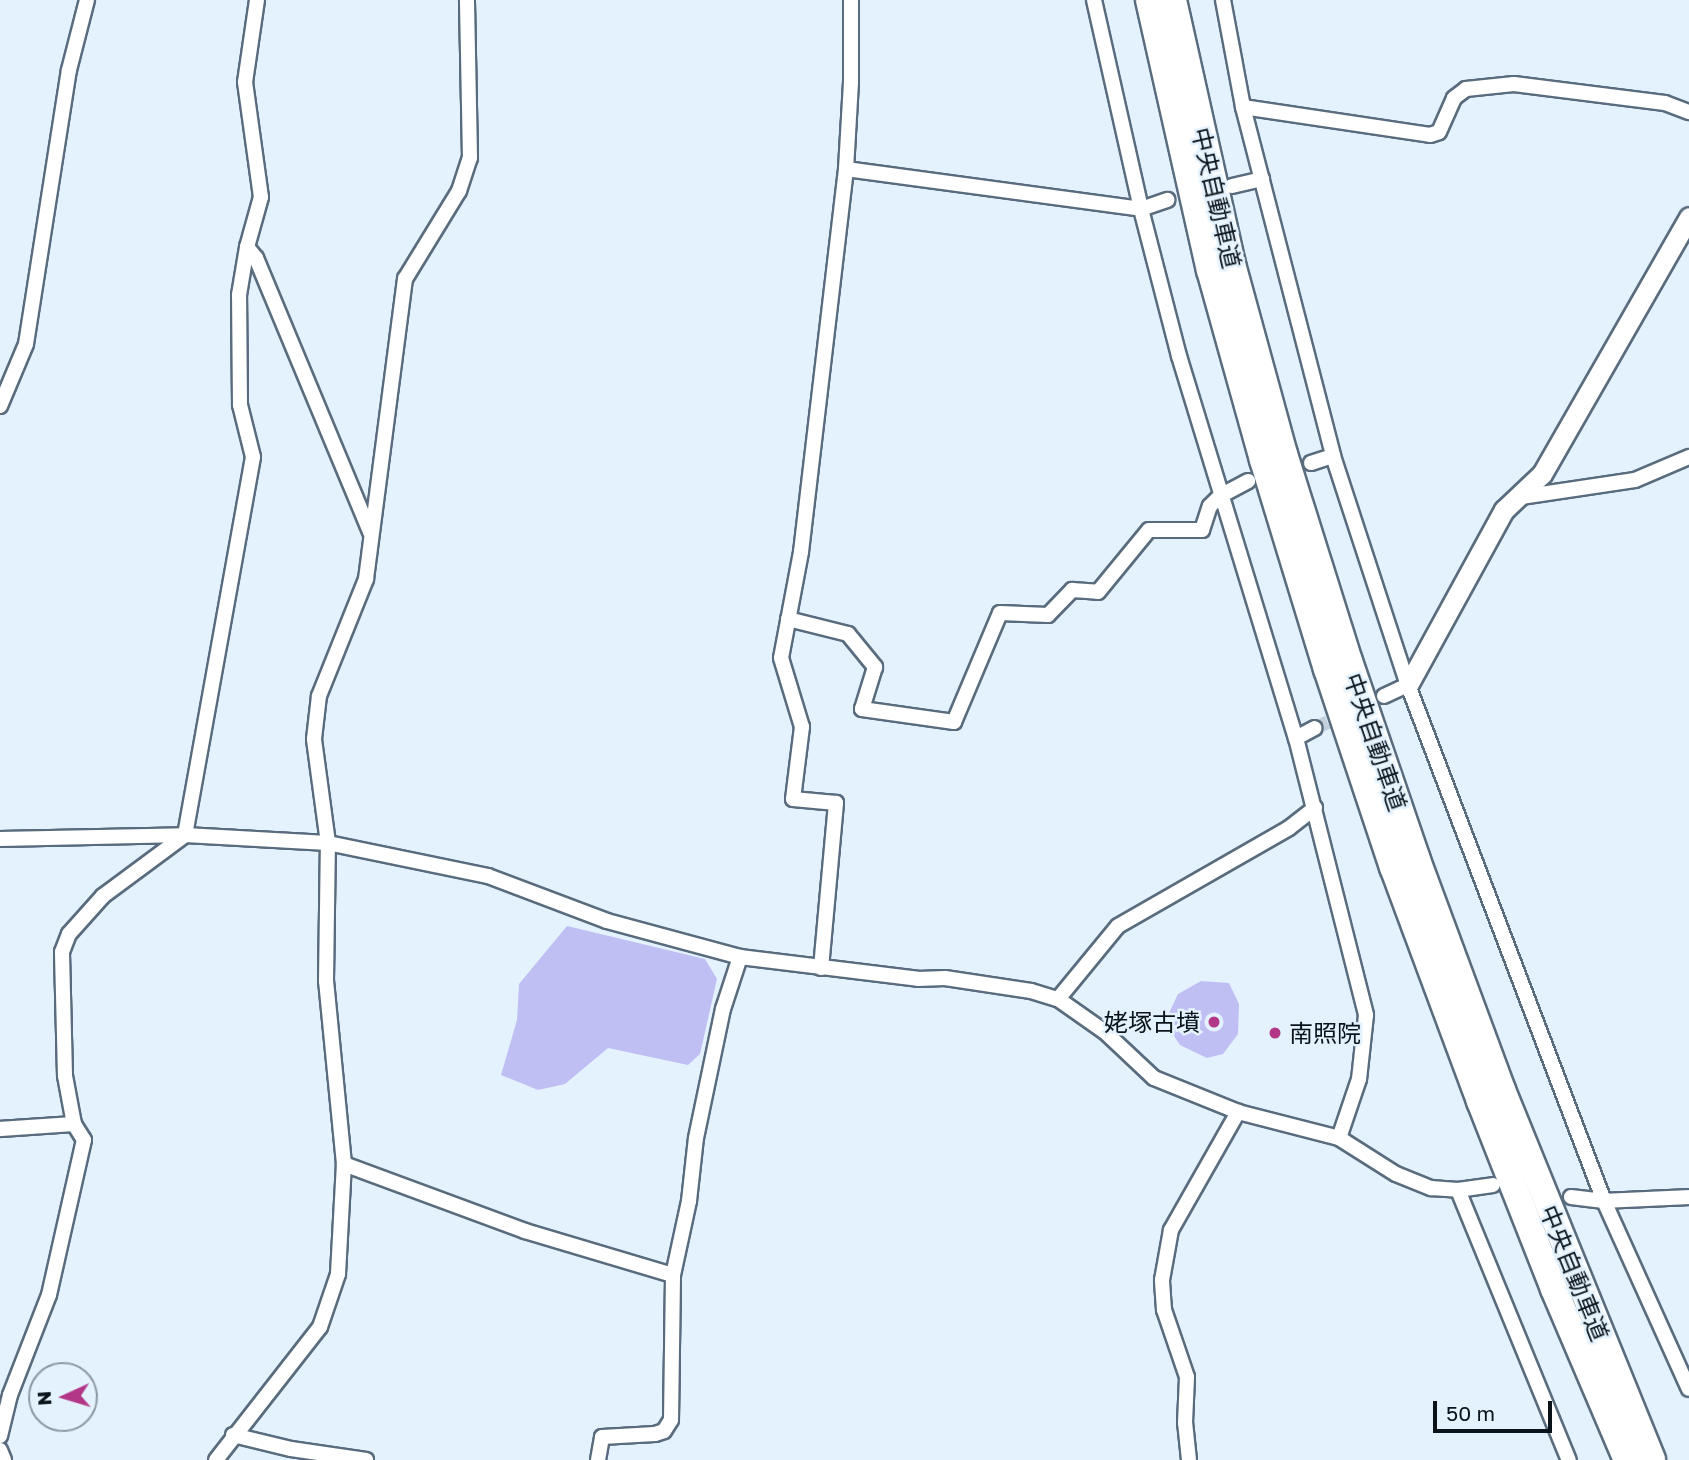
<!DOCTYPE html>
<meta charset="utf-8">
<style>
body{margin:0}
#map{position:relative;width:1689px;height:1460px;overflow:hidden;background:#e4f2fe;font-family:"Golos Text","Noto Sans JP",sans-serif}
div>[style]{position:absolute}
.green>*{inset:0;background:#c0bff4}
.street-tunnel>*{height:14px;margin-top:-7px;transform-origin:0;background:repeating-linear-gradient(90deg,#c3d1dc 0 14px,transparent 0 21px)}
.roads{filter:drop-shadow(2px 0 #596c7e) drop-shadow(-2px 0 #596c7e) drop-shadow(0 2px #596c7e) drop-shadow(0 -2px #596c7e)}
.street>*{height:14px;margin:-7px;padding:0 7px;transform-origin:7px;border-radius:7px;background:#fff}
.secondary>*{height:19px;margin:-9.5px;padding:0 9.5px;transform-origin:9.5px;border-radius:9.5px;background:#fff}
.highway>*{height:26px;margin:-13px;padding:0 13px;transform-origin:13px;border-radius:13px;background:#fff}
.dots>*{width:19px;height:19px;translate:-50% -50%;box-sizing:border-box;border:4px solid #e4f2fe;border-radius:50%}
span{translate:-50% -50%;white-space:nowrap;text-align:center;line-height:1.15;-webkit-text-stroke:5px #e4f2fe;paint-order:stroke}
.street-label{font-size:24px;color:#0b131a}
.poi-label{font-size:24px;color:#0b131a}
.right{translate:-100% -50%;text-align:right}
.left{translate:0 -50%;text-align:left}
.north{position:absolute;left:28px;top:1362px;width:70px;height:70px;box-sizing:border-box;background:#e4f2fe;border:2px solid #8d99a3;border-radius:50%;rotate:266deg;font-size:19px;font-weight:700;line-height:28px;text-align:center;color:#0b131a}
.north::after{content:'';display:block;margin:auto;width:24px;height:32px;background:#b33787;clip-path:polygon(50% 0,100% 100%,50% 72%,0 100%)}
.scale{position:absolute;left:1433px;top:1401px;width:119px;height:32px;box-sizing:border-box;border:4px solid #0b131a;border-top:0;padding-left:9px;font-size:21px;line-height:24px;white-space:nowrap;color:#0b131a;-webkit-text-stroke:5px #e4f2fe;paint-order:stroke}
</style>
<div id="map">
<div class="green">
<i style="clip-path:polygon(567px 926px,705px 959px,717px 979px,700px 1054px,688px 1065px,608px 1048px,565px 1084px,538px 1090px,501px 1075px,517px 1020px,519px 984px)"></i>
<i style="clip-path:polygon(1201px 981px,1229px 983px,1239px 1004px,1238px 1034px,1223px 1054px,1207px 1058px,1180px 1045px,1170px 1030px,1169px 1013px,1178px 994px)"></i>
</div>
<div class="street-tunnel">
<i style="left:1315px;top:728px;width:76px;rotate:-24.9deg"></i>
</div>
<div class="roads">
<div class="street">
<i style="left:257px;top:0;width:83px;rotate:98.3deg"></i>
<i style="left:245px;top:82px;width:116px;rotate:82.1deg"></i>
<i style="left:261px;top:197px;width:52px;rotate:105.6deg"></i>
<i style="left:247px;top:247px;width:14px;rotate:51deg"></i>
<i style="left:256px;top:258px;width:297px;rotate:67.4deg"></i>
<i style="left:1094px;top:0;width:214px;rotate:77.3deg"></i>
<i style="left:1141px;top:209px;width:152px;rotate:75.5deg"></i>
<i style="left:1179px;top:356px;width:400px;rotate:73deg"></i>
<i style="left:1296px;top:738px;width:286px;rotate:75.8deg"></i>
<i style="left:1366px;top:1015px;width:64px;rotate:96.2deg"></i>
<i style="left:1359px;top:1079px;width:62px;rotate:108.7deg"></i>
<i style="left:1223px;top:0;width:109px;rotate:79.4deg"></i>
<i style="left:1243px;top:107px;width:360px;rotate:75.5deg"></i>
<i style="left:1333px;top:456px;width:241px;rotate:71.9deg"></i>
<i style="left:1408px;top:685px;width:552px;rotate:69.2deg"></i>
<i style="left:1604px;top:1201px;width:206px;rotate:65.7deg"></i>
<i style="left:1243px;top:107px;width:189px;rotate:8.5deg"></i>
<i style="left:1430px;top:135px;width:9px;rotate:-18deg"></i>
<i style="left:1439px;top:132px;width:37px;rotate:-66deg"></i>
<i style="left:1454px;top:98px;width:15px;rotate:-37deg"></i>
<i style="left:1466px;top:89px;width:48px;rotate:-5.9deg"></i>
<i style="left:1514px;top:84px;width:152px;rotate:7.2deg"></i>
<i style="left:1665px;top:103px;width:26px;rotate:21deg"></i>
<i style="left:846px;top:169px;width:298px;rotate:7.7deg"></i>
<i style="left:1141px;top:209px;width:28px;rotate:-19deg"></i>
<i style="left:1232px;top:186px;width:31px;rotate:-13deg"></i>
<i style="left:0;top:406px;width:67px;rotate:-67.2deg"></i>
<i style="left:26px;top:344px;width:277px;rotate:-81.1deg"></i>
<i style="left:69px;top:70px;width:72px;rotate:-75.6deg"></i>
<i style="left:1311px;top:463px;width:23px;rotate:-18deg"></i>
<i style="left:1521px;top:497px;width:115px;rotate:-8.5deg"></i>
<i style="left:1635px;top:480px;width:59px;rotate:-23.1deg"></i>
<i style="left:788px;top:619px;width:62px;rotate:14deg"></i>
<i style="left:848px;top:634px;width:43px;rotate:50.7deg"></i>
<i style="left:875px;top:667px;width:44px;rotate:107.2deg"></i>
<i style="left:862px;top:709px;width:93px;rotate:8deg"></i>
<i style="left:954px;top:722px;width:118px;rotate:-67.1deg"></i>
<i style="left:1000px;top:613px;width:48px;rotate:2.4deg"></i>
<i style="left:1048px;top:615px;width:35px;rotate:-46deg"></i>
<i style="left:1072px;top:590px;width:26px;rotate:4deg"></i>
<i style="left:1098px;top:592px;width:80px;rotate:-50.6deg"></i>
<i style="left:1149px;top:530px;width:53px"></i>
<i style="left:1202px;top:530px;width:25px;rotate:-72deg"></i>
<i style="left:1210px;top:506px;width:14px;rotate:-45deg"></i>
<i style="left:1220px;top:496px;width:32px;rotate:-28deg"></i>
<i style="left:1384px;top:696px;width:26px;rotate:-25deg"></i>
<i style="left:1296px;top:738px;width:21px;rotate:-28deg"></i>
<i style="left:0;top:839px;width:185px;rotate:-1.2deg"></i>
<i style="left:185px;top:835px;width:143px;rotate:3.2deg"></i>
<i style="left:328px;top:843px;width:163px;rotate:11.7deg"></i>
<i style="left:488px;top:876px;width:127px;rotate:20.7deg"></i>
<i style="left:607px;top:921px;width:138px;rotate:15.1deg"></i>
<i style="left:740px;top:957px;width:179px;rotate:7deg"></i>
<i style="left:918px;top:979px;width:27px;rotate:-2deg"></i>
<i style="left:945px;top:978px;width:87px;rotate:8.6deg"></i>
<i style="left:1031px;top:991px;width:28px;rotate:17deg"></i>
<i style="left:1058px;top:999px;width:57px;rotate:35.1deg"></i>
<i style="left:1105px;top:1032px;width:67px;rotate:43.2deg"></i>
<i style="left:1154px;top:1078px;width:91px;rotate:22deg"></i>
<i style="left:1238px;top:1112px;width:104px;rotate:14.4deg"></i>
<i style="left:1339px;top:1138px;width:67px;rotate:32.3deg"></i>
<i style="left:1396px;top:1174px;width:38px;rotate:22deg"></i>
<i style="left:1431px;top:1188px;width:27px;rotate:4deg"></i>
<i style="left:1458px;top:1190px;width:35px;rotate:-8deg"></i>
<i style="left:821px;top:968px;width:166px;rotate:-84.8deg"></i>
<i style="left:836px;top:803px;width:43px;rotate:-174.7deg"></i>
<i style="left:793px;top:799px;width:73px;rotate:-82.9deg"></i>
<i style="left:802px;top:727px;width:72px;rotate:-106.9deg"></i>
<i style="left:781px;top:658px;width:108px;rotate:-79.3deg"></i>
<i style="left:801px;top:552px;width:386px;rotate:-83.3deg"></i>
<i style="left:846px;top:169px;width:88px;rotate:-86.7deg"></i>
<i style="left:851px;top:81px;width:81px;rotate:-90deg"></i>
<i style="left:1058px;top:999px;width:94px;rotate:-50.6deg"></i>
<i style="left:1118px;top:926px;width:197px;rotate:-29.8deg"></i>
<i style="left:1289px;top:828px;width:33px;rotate:-38deg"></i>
<i style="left:0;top:1129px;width:74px;rotate:-3.9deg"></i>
<i style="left:344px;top:1164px;width:193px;rotate:20.3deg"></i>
<i style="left:525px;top:1231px;width:154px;rotate:16.6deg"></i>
<i style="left:1458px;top:1190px;width:292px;rotate:67.7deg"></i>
<i style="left:1571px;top:1197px;width:33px;rotate:7deg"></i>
<i style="left:1604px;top:1201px;width:85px;rotate:-2.7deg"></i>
<i style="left:233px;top:1435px;width:60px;rotate:13.6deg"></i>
<i style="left:291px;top:1449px;width:76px;rotate:8.3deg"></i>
<i style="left:0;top:1436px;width:42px;rotate:-76.3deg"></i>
<i style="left:10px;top:1395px;width:107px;rotate:-68.7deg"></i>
<i style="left:49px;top:1295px;width:159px;rotate:-77.3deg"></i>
<i style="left:84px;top:1140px;width:19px;rotate:-122deg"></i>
<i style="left:74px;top:1124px;width:49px;rotate:-100.6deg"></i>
<i style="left:65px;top:1076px;width:124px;rotate:-91.4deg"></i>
<i style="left:62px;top:952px;width:19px;rotate:-69deg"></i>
<i style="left:69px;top:934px;width:51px;rotate:-48.2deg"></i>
<i style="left:103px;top:896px;width:102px;rotate:-36.6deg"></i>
<i style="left:185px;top:835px;width:384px;rotate:-79.8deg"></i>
<i style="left:253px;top:457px;width:54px;rotate:-104deg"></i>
<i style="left:240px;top:405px;width:110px;rotate:-90.5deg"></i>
<i style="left:239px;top:295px;width:49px;rotate:-80.5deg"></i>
<i style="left:0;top:1450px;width:11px;rotate:68deg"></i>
<i style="left:216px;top:1460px;width:169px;rotate:-52deg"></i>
<i style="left:320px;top:1327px;width:56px;rotate:-71.2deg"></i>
<i style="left:338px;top:1274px;width:110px;rotate:-86.9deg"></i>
<i style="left:344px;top:1164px;width:184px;rotate:-95.6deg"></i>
<i style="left:326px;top:981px;width:138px;rotate:-89.2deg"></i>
<i style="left:328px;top:843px;width:105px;rotate:-97.7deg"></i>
<i style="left:314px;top:739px;width:43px;rotate:-83.4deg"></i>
<i style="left:319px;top:696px;width:126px;rotate:-68.1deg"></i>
<i style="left:366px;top:579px;width:303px;rotate:-82.6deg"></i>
<i style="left:405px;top:279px;width:103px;rotate:-58.5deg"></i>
<i style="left:459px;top:191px;width:35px;rotate:-72deg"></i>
<i style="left:470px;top:158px;width:158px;rotate:-91.1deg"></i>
<i style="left:598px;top:1460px;width:23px;rotate:-80deg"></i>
<i style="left:602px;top:1437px;width:53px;rotate:-3.2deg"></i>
<i style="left:655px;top:1434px;width:9px;rotate:-18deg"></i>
<i style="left:664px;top:1431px;width:13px;rotate:-58deg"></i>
<i style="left:671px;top:1420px;width:145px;rotate:-89.2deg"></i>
<i style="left:673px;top:1275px;width:76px;rotate:-77.8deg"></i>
<i style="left:689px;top:1201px;width:63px;rotate:-83.7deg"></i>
<i style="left:696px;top:1138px;width:132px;rotate:-78.2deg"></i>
<i style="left:723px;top:1009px;width:55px;rotate:-71.9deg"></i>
<i style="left:1189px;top:1460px;width:37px;rotate:-96deg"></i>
<i style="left:1185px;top:1423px;width:46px;rotate:-87.5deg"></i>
<i style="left:1187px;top:1377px;width:71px;rotate:-108.9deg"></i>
<i style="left:1164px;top:1310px;width:30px;rotate:-94deg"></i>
<i style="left:1162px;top:1280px;width:51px;rotate:-79.8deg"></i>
<i style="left:1171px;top:1230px;width:136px;rotate:-60.4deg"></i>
</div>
<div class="secondary">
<i style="left:1408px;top:685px;width:200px;rotate:-61.3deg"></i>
<i style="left:1504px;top:510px;width:52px;rotate:-43.5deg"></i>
<i style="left:1542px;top:474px;width:296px;rotate:-60.2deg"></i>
</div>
<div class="highway">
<i style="left:1149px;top:0;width:277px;rotate:77.3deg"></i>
<i style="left:1210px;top:270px;width:197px;rotate:74.4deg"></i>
<i style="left:1263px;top:460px;width:219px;rotate:73deg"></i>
<i style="left:1327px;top:669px;width:209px;rotate:71.6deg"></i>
<i style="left:1393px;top:867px;width:250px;rotate:69.6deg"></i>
<i style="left:1480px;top:1101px;width:202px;rotate:68.5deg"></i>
<i style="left:1554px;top:1289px;width:186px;rotate:66.9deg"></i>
<i style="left:1173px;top:0;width:271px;rotate:77.4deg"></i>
<i style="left:1232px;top:264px;width:197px;rotate:74.7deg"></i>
<i style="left:1284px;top:454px;width:217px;rotate:72.6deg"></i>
<i style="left:1349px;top:661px;width:210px;rotate:71.1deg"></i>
<i style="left:1417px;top:860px;width:245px;rotate:69.7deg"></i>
<i style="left:1502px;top:1090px;width:399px;rotate:67.9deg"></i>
</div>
</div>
<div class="dots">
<i style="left:1214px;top:1022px;background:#b33787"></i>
<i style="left:1275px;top:1033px;background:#b33787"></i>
</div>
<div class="street-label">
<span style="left:1217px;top:198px;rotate:77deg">中央自動車道</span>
<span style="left:1376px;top:742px;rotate:71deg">中央自動車道</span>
<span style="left:1575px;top:1273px;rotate:68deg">中央自動車道</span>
</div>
<div class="poi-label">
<span class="right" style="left:1200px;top:1022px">姥塚古墳</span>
<span class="left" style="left:1289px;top:1033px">南照院</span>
</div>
<div class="north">N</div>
<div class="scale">50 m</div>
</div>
